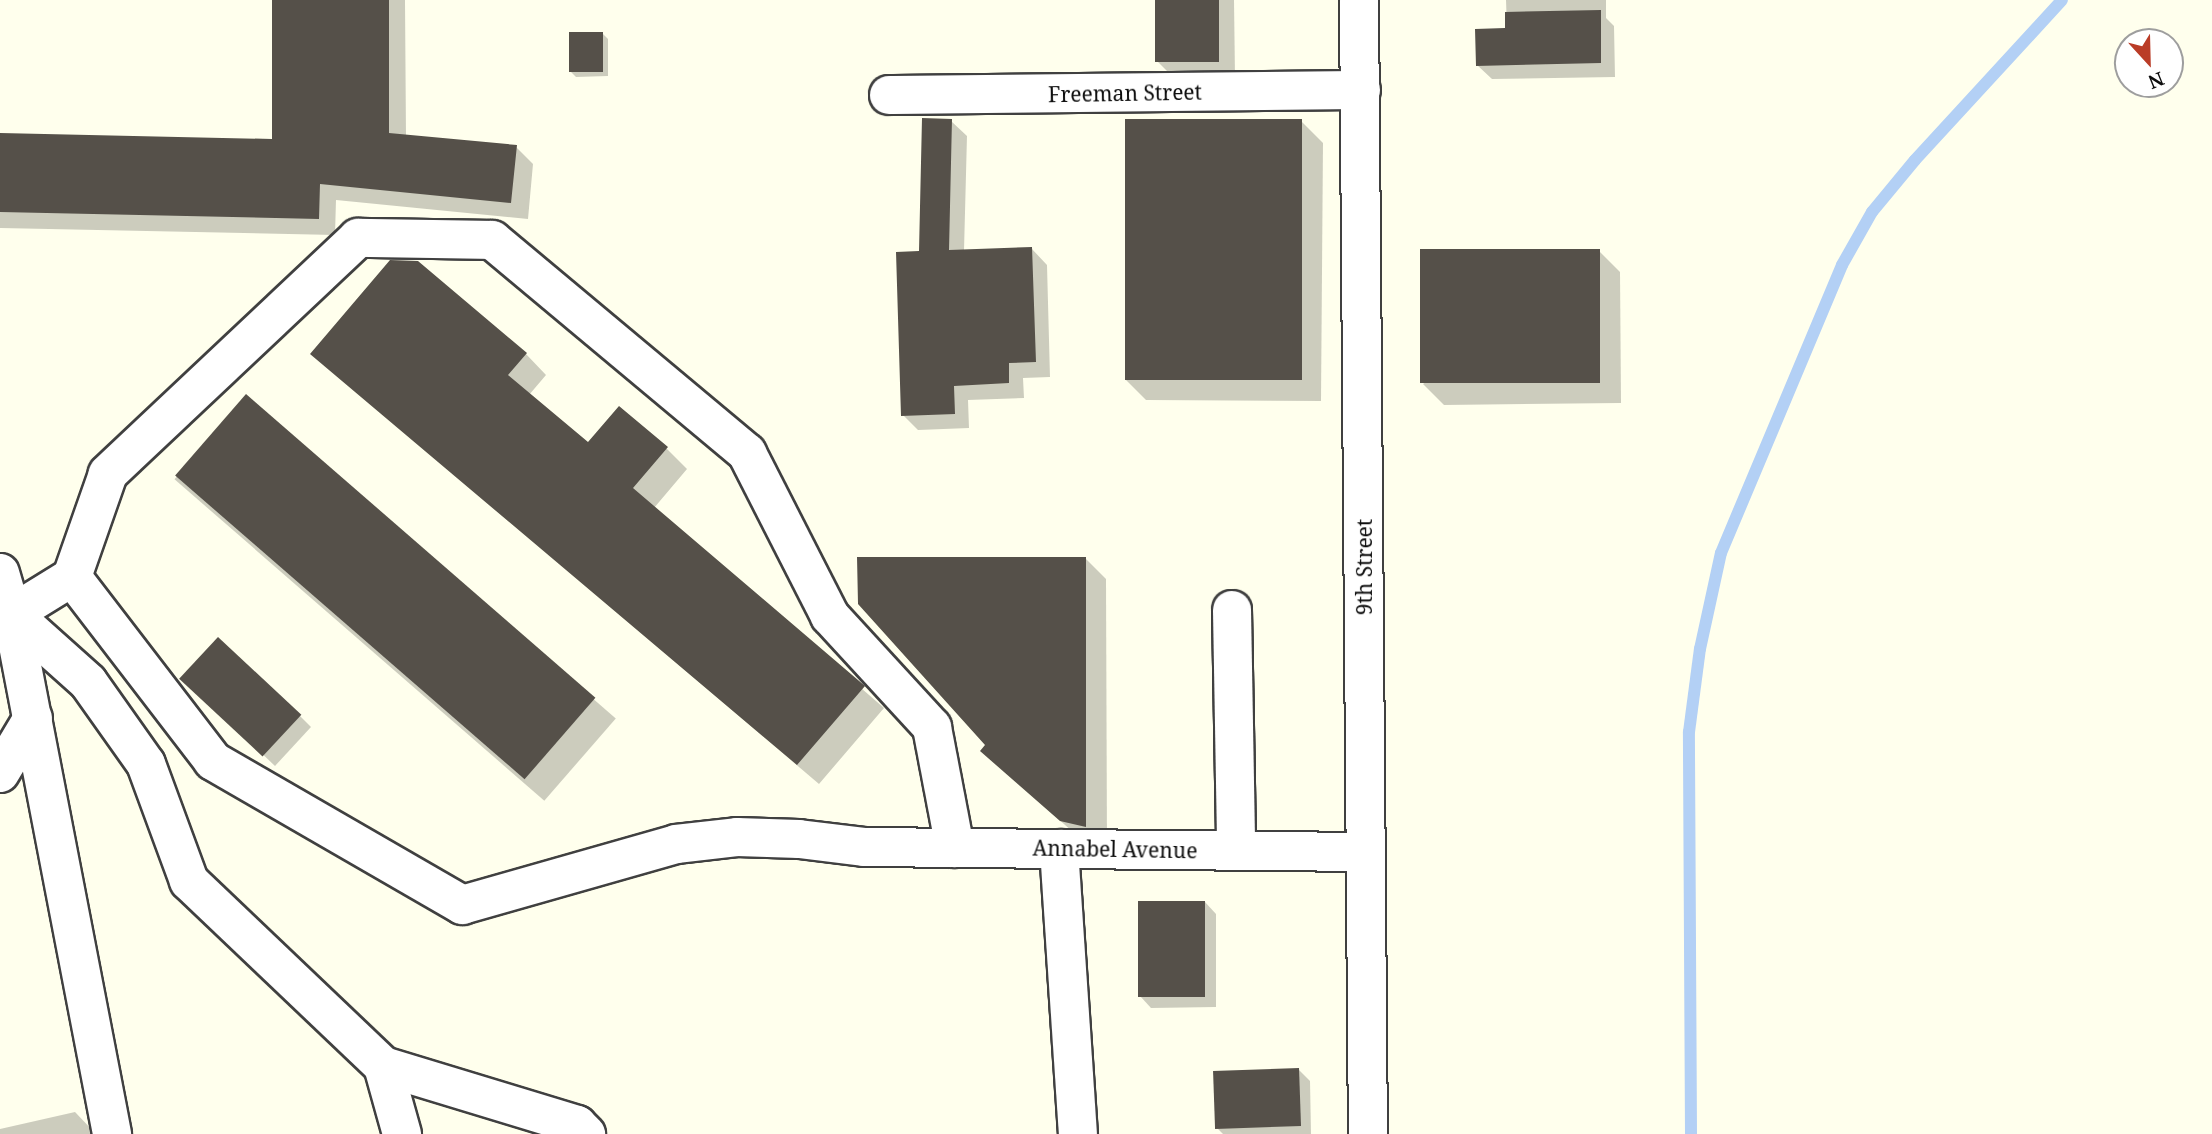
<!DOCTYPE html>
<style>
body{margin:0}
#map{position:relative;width:2212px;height:1134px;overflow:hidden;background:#ffffed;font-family:"Noto Serif",serif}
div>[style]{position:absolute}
.shadow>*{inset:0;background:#0003;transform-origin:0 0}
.stream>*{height:12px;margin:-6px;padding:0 6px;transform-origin:6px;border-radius:6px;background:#b3d0f5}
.building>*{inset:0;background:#555049;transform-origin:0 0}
.roads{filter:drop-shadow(2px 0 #404040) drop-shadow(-2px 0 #404040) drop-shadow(0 2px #404040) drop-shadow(0 -2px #404040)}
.minor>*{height:38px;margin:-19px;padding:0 19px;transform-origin:19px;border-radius:19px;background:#fff}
span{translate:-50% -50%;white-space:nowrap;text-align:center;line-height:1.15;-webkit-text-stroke:7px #fff;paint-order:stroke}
.street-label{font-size:21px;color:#0d0d0d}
.north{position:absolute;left:2114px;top:28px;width:70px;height:70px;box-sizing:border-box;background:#fff;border:2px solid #9e9e9e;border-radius:50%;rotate:158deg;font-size:19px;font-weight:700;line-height:28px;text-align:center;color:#0d0d0d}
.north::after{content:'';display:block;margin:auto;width:24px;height:32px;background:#ba3c27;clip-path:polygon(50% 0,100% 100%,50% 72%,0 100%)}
</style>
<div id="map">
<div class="shadow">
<i style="clip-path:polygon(274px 0,405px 0,406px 136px,516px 147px,533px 164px,528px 219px,336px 200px,335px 235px,0 228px,0 135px,273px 141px)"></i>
<i style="clip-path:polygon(1157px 0,1234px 0,1235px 77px,1173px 77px,1157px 61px)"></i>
<i style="clip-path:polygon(1506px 0,1606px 0,1606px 18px,1614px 26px,1615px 77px,1492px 79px,1477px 65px,1507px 30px)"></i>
<i style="clip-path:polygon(603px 34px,608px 39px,608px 76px,576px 77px,571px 72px)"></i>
<i style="clip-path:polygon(951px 121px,967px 136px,964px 251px,1032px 249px,1047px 265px,1050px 377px,1023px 378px,1024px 398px,968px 400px,969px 428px,918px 430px,903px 415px,921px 253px)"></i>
<i style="clip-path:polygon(1302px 122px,1323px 143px,1321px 401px,1146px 400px,1125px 379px)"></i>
<i style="clip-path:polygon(1599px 251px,1620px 272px,1621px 403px,1444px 405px,1423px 384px)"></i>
<i style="clip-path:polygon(313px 354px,526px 354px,546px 375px,529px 395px,588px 445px,667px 449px,687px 469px,654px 508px,884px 708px,819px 784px)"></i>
<i style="left:246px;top:397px;width:490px;height:109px;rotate:41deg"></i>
<i style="clip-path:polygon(1086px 559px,1106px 579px,1107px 847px,1083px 841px,982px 751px)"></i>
<i style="clip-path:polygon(193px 688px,300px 716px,311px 727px,275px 766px)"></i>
<i style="clip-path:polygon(1205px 902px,1216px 914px,1216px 1007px,1151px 1008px,1140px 996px)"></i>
<i style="clip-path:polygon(1299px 1070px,1310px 1081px,1311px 1134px,1223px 1134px,1216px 1127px)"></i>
<i style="clip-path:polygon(75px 1112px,96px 1134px,0 1134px,0 1129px)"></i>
</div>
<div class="stream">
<i style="left:1691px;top:1134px;width:402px;rotate:-90.3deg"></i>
<i style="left:1689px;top:732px;width:84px;rotate:-82.5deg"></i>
<i style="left:1700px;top:649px;width:98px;rotate:-77.7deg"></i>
<i style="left:1721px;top:553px;width:312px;rotate:-67.2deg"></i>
<i style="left:1842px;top:265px;width:61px;rotate:-60.5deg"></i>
<i style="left:1872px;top:212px;width:67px;rotate:-50.4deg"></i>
<i style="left:1915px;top:160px;width:217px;rotate:-47.4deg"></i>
</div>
<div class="building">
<i style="clip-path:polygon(272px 0,389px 0,389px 133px,517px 145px,511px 203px,320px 184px,319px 219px,0 212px,0 133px,272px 139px)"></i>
<i style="left:1155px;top:0;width:64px;height:62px"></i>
<i style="clip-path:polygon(1601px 10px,1601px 63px,1476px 66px,1475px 29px,1505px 28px,1505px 12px)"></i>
<i style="left:569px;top:32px;width:34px;height:40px"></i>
<i style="clip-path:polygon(922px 118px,952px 119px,949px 250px,1032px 247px,1036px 362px,1009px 363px,1009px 383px,954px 386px,955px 414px,901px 416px,896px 252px,919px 251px)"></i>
<i style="left:1125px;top:119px;width:177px;height:261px"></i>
<i style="left:1600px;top:249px;width:134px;height:180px;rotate:90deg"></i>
<i style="clip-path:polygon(390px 260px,418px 261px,527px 353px,508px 375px,588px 442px,619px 406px,668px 447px,633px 488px,865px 686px,797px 765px,310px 354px)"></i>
<i style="left:246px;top:394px;width:463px;height:108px;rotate:41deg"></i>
<i style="clip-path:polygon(857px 557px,1086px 557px,1086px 827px,1060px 821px,980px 751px,985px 745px,858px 604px)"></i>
<i style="left:218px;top:637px;width:114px;height:57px;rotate:43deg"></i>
<i style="left:1138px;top:901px;width:67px;height:96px"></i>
<i style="left:1299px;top:1068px;width:58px;height:86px;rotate:88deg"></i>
</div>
<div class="roads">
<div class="minor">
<i style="left:1359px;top:0;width:1134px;rotate:89.55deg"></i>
<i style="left:889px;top:95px;width:472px;rotate:-0.6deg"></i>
<i style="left:0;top:573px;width:43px;rotate:73.7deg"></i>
<i style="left:12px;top:614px;width:530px;rotate:79.11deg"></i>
<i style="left:1232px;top:610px;width:240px;rotate:89deg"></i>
<i style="left:12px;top:614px;width:102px;rotate:41.8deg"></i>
<i style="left:88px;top:682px;width:100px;rotate:54.7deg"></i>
<i style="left:146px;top:764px;width:125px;rotate:69.8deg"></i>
<i style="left:189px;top:881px;width:268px;rotate:43.6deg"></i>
<i style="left:383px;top:1066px;width:203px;rotate:16.9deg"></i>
<i style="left:577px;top:1125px;width:13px;rotate:45deg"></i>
<i style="left:0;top:630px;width:20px;rotate:-53deg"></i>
<i style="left:12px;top:614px;width:70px;rotate:-31.7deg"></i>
<i style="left:0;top:773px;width:64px;rotate:-59deg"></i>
<i style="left:955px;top:848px;width:123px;rotate:-100.8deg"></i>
<i style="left:932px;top:727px;width:151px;rotate:-132.6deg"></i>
<i style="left:830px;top:616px;width:183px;rotate:-117deg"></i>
<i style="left:747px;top:453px;width:332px;rotate:-140.1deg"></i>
<i style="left:492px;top:240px;width:134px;rotate:-179.1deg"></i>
<i style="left:358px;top:238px;width:344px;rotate:136.7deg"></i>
<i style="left:108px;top:474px;width:109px;rotate:109.3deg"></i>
<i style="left:72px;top:577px;width:232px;rotate:52.5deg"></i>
<i style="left:213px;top:761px;width:288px;rotate:30deg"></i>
<i style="left:462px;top:905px;width:223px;rotate:-15.9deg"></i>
<i style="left:676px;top:844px;width:61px;rotate:-6.5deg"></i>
<i style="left:737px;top:837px;width:62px;rotate:1.8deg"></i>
<i style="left:799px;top:839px;width:65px;rotate:7deg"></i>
<i style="left:864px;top:847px;width:502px;rotate:0.57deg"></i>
<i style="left:1059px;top:849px;width:286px;rotate:86.2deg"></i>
<i style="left:383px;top:1066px;width:71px;rotate:74.4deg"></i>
</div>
</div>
<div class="street-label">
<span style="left:1125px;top:93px;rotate:-1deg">Freeman Street</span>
<span style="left:1364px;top:567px;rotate:-90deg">9th Street</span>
<span style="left:1115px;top:849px;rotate:1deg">Annabel Avenue</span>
</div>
<div class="north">N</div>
</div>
